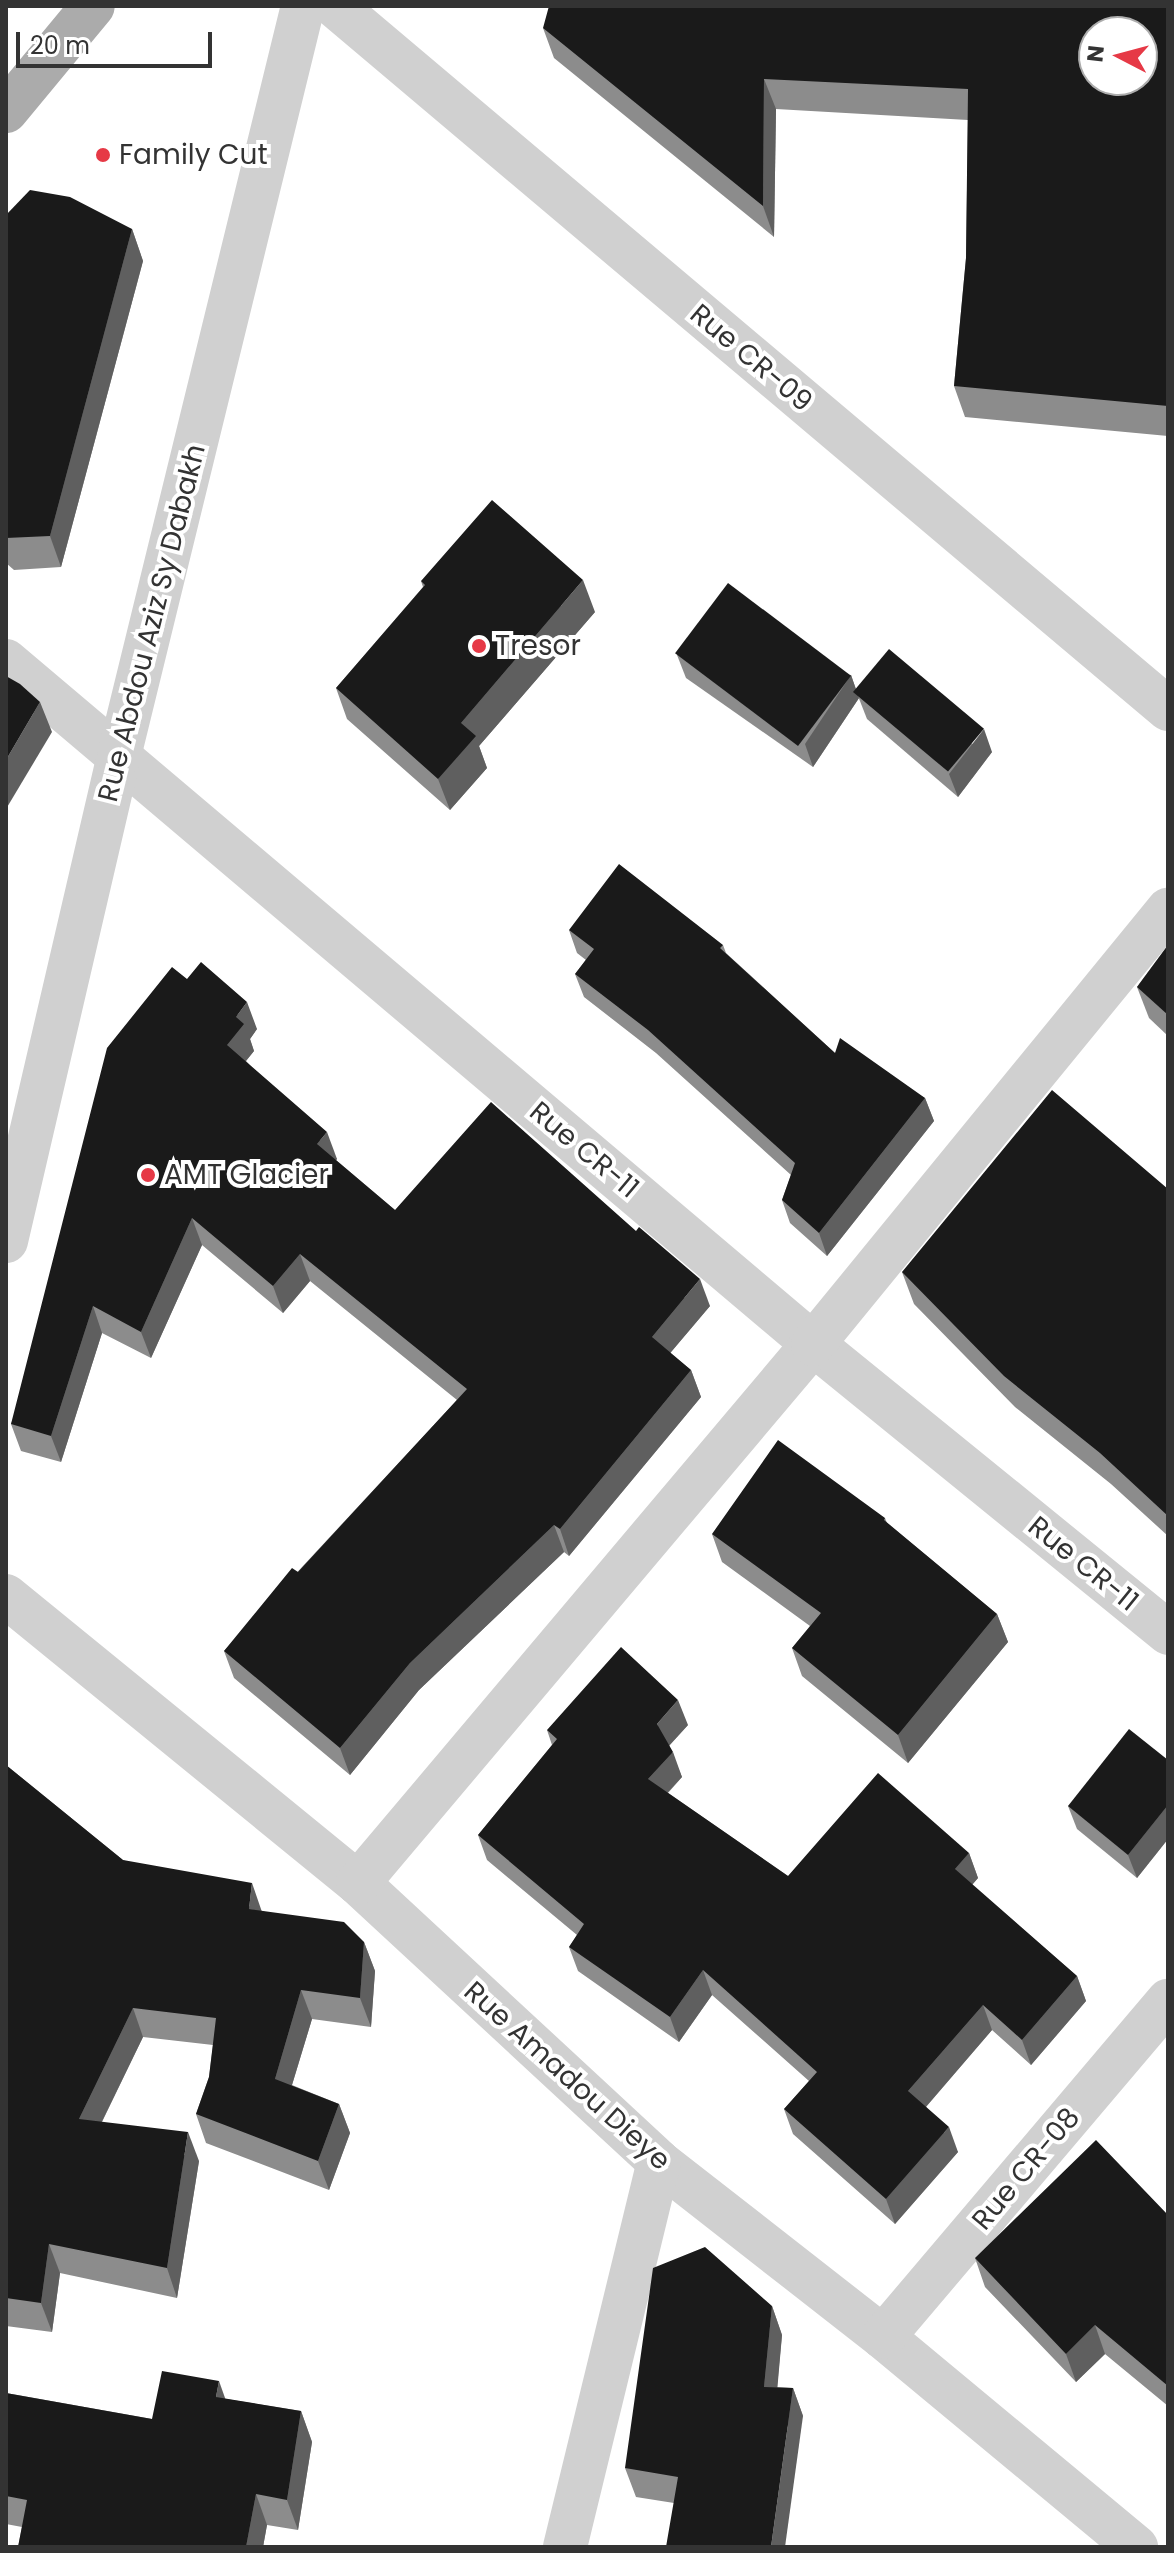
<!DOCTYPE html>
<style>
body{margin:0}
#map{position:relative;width:1174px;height:2553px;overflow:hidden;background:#fff;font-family:Poppins,sans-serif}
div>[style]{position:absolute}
.minor>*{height:44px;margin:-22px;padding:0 22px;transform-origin:22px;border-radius:22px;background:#d0d0d0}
.major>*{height:44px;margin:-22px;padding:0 22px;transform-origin:22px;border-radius:22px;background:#ababab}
.wall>*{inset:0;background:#8c8c8c}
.shaded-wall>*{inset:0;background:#5f5f5f}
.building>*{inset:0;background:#1a1a1a;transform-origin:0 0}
.dots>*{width:22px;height:22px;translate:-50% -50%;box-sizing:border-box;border:4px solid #fff;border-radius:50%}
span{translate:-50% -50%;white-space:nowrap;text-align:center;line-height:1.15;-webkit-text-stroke:8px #fff;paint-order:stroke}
.poi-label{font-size:28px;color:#333}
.left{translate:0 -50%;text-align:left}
.street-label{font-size:28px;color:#333}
.frame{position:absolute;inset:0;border:8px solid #333;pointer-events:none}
.north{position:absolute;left:1078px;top:16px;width:80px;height:80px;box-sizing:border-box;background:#fff;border:2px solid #adadad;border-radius:50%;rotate:276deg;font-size:22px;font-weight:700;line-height:32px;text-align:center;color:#333}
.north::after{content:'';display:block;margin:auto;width:28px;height:36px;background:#e63946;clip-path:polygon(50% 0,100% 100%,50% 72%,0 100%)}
.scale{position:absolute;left:16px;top:32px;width:196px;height:36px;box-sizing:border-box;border:4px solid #333;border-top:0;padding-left:10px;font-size:24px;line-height:28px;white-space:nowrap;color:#333;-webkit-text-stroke:6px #fff;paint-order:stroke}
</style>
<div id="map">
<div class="minor">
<i style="left:335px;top:6px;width:1090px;rotate:40.16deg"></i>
<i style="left:6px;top:661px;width:1057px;rotate:40.24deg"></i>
<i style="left:813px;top:1344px;width:458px;rotate:39.1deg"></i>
<i style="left:6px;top:1241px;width:498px;rotate:-76.9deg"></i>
<i style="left:119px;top:756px;width:772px;rotate:-76.22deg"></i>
<i style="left:6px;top:1596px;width:454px;rotate:39.2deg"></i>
<i style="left:358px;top:1883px;width:410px;rotate:42.8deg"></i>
<i style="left:659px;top:2162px;width:284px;rotate:38deg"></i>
<i style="left:883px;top:2337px;width:329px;rotate:39.7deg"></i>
<i style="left:358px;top:1883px;width:705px;rotate:-49.83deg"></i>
<i style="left:813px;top:1344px;width:561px;rotate:-50.72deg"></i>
<i style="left:883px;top:2337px;width:441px;rotate:-49.7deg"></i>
<i style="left:565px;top:2547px;width:396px;rotate:-76.3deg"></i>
</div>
<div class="major">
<i style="left:6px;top:111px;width:136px;rotate:-50.4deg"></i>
</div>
<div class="wall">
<i style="clip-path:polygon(1168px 6px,1168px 436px,965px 417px,954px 386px,966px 258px,968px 120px,776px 109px,774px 237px,554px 58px,543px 28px,758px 8px)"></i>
<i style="clip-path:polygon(6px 215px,132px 229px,143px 261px,61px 567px,14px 570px,6px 563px)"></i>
<i style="clip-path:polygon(421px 581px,595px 612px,479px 746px,487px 768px,450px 810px,347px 719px,336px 688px,423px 587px)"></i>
<i style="clip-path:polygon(677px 655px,851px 675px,859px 698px,813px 767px,686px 678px)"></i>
<i style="clip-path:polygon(858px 696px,992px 752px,958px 797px,867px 719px)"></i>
<i style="clip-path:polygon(569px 930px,723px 945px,726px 953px,835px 1053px,925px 1098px,934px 1121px,827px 1256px,790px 1223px,782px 1200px,791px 1175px,656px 1053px,584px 997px,575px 974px,586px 960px,577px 953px)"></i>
<i style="clip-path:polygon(1168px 945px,1168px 1036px,1149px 1018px,1137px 987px)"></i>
<i style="clip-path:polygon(187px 979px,257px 1029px,250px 1039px,254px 1051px,246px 1061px,337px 1159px,336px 1160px,395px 1210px,710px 1306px,670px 1353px,691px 1370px,701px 1397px,569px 1556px,564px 1552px,419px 1690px,350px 1775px,234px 1678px,224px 1651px,457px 1400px,310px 1281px,283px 1313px,202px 1245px,151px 1358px,102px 1333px,61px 1462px,21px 1451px,11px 1424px)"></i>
<i style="clip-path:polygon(1168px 1189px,1168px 1536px,1111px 1484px,1015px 1407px,914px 1304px,902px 1272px)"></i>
<i style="clip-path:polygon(885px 1518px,887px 1523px,997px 1614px,1008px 1642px,908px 1763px,802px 1676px,792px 1648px,810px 1626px,722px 1562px,712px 1534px)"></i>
<i style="clip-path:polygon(688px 1725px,669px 1746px,682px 1777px,668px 1793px,788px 1876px,969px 1853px,978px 1878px,972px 1885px,1077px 1976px,1086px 2001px,1031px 2065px,992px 2030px,926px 2107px,958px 2152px,895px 2224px,793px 2134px,784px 2109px,809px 2081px,712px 1995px,679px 2042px,578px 1971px,569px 1947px,577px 1935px,487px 1860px,478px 1835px,552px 1745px,547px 1730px)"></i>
<i style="clip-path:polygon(1168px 1760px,1168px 1839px,1137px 1878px,1077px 1829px,1068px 1806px)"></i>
<i style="clip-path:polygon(6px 1765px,123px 1860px,262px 1911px,364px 1942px,375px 1971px,371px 2027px,312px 2019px,292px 2085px,339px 2104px,350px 2133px,329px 2190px,206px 2143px,196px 2114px,209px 2077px,213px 2045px,143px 2037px,102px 2122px,199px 2161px,177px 2298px,60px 2273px,52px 2332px,6px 2326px)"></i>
<i style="clip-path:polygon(1168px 2215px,1168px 2406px,1105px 2354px,1076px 2382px,985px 2287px,975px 2258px)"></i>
<i style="clip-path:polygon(772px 2306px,782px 2335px,777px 2387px,793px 2388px,803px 2416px,674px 2503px,636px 2497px,625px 2468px)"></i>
<i style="clip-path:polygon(6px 2393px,152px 2419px,226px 2399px,301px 2411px,312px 2442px,298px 2530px,267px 2525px,263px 2547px,18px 2547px,22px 2527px,6px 2524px)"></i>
</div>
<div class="shaded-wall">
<i style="clip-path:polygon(764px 79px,776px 109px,774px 237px,763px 206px)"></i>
<i style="clip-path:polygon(132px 229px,143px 261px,61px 567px,50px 536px)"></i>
<i style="clip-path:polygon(583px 580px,595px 612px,479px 746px,487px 768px,450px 810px,438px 779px,461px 723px)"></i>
<i style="clip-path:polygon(851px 675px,859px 698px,813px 767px,805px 744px)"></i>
<i style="clip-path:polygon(40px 702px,52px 732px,6px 809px,6px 760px)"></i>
<i style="clip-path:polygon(984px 729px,992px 752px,958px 797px,949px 774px)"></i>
<i style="clip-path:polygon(247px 1002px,257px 1029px,250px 1039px,254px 1051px,237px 1072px,227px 1045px,236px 1017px)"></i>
<i style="clip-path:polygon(925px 1098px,934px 1121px,827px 1256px,819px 1233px)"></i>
<i style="clip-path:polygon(327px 1132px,337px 1159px,327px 1171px,317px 1144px)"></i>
<i style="clip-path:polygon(192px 1218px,202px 1245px,151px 1358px,141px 1332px)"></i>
<i style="clip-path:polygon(300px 1254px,310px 1281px,283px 1313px,273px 1286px)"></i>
<i style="clip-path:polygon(700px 1279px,710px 1306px,661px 1364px,652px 1337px)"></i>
<i style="clip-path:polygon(93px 1306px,102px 1333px,61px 1462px,51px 1436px)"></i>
<i style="clip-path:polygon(691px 1370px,701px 1397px,569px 1556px,560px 1529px)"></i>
<i style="clip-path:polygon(554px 1525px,564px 1552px,419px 1690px,350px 1775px,340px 1748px,410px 1663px)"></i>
<i style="clip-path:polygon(997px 1614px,1008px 1642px,908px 1763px,898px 1735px)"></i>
<i style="clip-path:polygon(678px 1700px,688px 1725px,666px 1749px,657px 1724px)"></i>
<i style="clip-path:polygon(673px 1752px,682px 1777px,657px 1804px,648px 1779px)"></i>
<i style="clip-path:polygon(1168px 1805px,1168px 1839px,1137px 1878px,1128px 1855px)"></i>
<i style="clip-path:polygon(969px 1853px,978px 1878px,964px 1894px,955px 1869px)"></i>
<i style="clip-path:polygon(252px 1883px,262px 1912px,249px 1909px)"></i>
<i style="clip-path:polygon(364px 1942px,375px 1971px,371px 2027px,360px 1998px)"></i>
<i style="clip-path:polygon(703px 1970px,712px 1995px,679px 2042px,670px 2017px)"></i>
<i style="clip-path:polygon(1077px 1976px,1086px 2001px,1031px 2065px,1022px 2040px)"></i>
<i style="clip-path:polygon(301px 1990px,312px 2019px,285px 2108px,275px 2079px)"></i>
<i style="clip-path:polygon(983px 2005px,992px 2030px,918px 2116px,908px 2091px)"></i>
<i style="clip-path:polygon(133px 2008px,143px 2037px,89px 2148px,79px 2119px)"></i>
<i style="clip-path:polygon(339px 2104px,350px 2133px,329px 2190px,318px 2161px)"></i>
<i style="clip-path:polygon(949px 2127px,958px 2152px,895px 2224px,886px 2199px)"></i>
<i style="clip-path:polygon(188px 2132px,199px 2161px,177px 2298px,167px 2268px)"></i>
<i style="clip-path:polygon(49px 2244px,60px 2273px,52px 2332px,41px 2303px)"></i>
<i style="clip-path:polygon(772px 2306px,782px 2335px,775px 2415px,764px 2387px)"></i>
<i style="clip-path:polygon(1095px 2325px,1105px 2354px,1076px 2382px,1066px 2354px)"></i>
<i style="clip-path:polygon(219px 2381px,230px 2412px,216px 2397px)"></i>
<i style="clip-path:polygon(793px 2388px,803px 2416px,785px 2547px,771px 2547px)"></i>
<i style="clip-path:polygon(301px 2411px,312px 2442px,298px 2530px,287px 2500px)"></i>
<i style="clip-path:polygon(256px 2494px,267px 2525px,263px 2547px,246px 2547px)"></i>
</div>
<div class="building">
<i style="clip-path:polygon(evenodd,549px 6px,755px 6px,758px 8px,758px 6px,1168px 6px,1168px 406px,954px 386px,966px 258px,968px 89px,764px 79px,763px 206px,543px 28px,549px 6px,1094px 32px,1142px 32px,1142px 80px,1094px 80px,1094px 32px)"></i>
<i style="clip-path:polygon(30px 190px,70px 197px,132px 229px,50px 536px,6px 538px,6px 215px)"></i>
<i style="clip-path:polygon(492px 500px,583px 580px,461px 723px,476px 736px,438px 779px,336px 688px,425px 585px,421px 581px)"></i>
<i style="left:728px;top:583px;width:154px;height:88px;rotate:37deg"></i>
<i style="left:889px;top:649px;width:124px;height:56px;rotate:40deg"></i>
<i style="clip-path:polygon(6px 676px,20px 684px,40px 702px,6px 760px)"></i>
<i style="clip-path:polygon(619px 864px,723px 945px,720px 948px,835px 1053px,840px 1038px,925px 1098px,819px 1233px,782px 1200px,795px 1163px,648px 1030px,575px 974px,594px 949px,569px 930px)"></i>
<i style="clip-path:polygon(1168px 945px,1168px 1015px,1137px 987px)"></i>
<i style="clip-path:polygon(201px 962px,247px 1002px,236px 1017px,244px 1024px,227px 1045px,327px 1132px,317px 1144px,395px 1210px,491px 1102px,636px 1231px,639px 1227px,700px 1279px,652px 1337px,691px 1370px,560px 1529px,554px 1525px,410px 1663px,340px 1748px,224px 1651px,292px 1568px,298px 1572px,467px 1389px,300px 1254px,273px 1286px,192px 1218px,141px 1332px,93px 1306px,51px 1436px,11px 1424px,107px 1048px,172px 967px,187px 979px)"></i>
<i style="clip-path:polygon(1052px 1090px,1168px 1189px,1168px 1516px,1100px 1453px,1004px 1376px,902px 1272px)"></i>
<i style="clip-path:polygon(778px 1440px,885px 1518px,884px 1520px,997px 1614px,898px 1735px,792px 1648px,821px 1613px,712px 1534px)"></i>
<i style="clip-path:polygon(621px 1647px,678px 1700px,657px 1724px,673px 1752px,648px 1779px,788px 1876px,878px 1773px,969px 1853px,955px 1869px,1077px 1976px,1022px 2040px,983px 2005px,908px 2091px,949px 2127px,886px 2199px,784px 2109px,817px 2072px,703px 1970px,670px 2017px,569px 1947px,584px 1924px,478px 1835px,557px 1739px,547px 1730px)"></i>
<i style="clip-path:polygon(1129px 1729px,1168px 1760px,1168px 1805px,1128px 1855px,1068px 1806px)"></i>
<i style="clip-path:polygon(6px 1765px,123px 1860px,252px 1883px,249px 1909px,344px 1922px,364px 1942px,360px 1998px,301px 1990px,275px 2079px,339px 2104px,318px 2161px,196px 2114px,209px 2077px,216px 2018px,133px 2008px,79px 2119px,188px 2132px,167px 2268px,49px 2244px,41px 2303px,6px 2298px)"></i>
<i style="clip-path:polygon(1096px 2140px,1168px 2215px,1168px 2386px,1095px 2325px,1066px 2354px,975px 2258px)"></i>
<i style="clip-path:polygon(705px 2247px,772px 2306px,764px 2387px,793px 2388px,771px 2547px,666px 2547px,678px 2477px,625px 2468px,653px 2268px)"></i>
<i style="clip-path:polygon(162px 2371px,219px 2381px,216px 2397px,301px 2411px,287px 2500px,256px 2494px,246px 2547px,18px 2547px,27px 2500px,6px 2496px,6px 2393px,152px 2419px)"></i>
</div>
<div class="dots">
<i style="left:103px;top:155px;background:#e63946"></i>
<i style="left:479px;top:646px;background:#e63946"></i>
<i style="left:148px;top:1175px;background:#e63946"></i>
</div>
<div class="poi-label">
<span class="left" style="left:119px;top:155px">Family Cut</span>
<span class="left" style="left:495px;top:646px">Tresor</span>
<span class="left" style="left:164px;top:1175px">AMT Glacier</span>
</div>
<div class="street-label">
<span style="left:751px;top:358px;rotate:40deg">Rue CR-09</span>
<span style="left:152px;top:623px;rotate:-76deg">Rue Abdou Aziz Sy Dabakh</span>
<span style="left:584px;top:1150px;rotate:40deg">Rue CR-11</span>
<span style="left:1083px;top:1564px;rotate:39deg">Rue CR-11</span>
<span style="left:567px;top:2076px;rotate:42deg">Rue Amadou Dieye</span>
<span style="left:1026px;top:2169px;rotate:-50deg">Rue CR-08</span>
</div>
<div class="frame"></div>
<div class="north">N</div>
<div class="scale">20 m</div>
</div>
